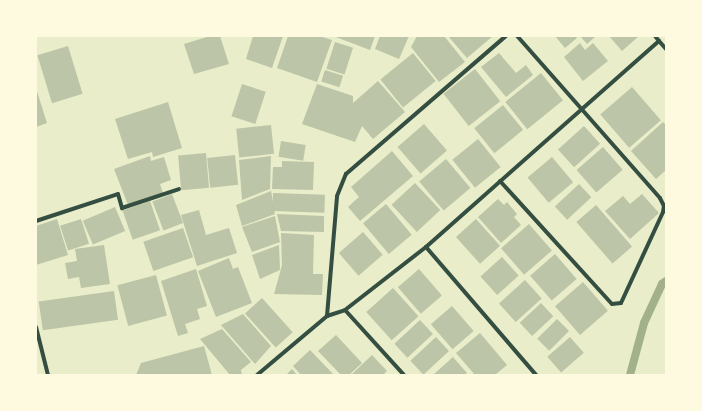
<!DOCTYPE html>
<style>
body{margin:0}
#map{position:relative;width:702px;height:411px;overflow:hidden;background:#e9edc9;font-family:Figtree,sans-serif}
div>[style]{position:absolute}
.stream>*{height:8px;margin:-4px;padding:0 4px;transform-origin:4px;border-radius:4px;background:#a3b18a}
.building>*{inset:0;background:#bcc5a7;transform-origin:0 0}
.minor>*{height:4px;margin:-2px;padding:0 2px;transform-origin:2px;border-radius:2px;background:#344e41}
span{translate:-50% -50%;white-space:nowrap;text-align:center;line-height:1.15;-webkit-text-stroke:4px #fefae0;paint-order:stroke}
.frame{position:absolute;inset:0;border:37px solid #fefae0;pointer-events:none}
</style>
<div id="map">
<div class="stream">
<i style="left:630px;top:375px;width:54px;rotate:-74.9deg"></i>
<i style="left:644px;top:323px;width:43px;rotate:-65.2deg"></i>
<i style="left:662px;top:284px;width:5px;rotate:-37deg"></i>
</div>
<div class="building">
<i style="clip-path:polygon(210px 36px,220px 36px,229px 64px,194px 74px,184px 44px)"></i>
<i style="clip-path:polygon(253px 36px,283px 36px,272px 68px,246px 59px)"></i>
<i style="clip-path:polygon(288px 36px,319px 36px,332px 40px,317px 82px,277px 68px)"></i>
<i style="clip-path:polygon(333px 36px,375px 36px,370px 50px)"></i>
<i style="clip-path:polygon(380px 36px,409px 36px,399px 59px,375px 49px)"></i>
<i style="clip-path:polygon(417px 36px,444px 36px,465px 62px,439px 82px,411px 47px)"></i>
<i style="clip-path:polygon(448px 36px,493px 36px,467px 58px)"></i>
<i style="clip-path:polygon(555px 36px,575px 36px,577px 38px,565px 48px)"></i>
<i style="clip-path:polygon(580px 36px,596px 36px,587px 44px)"></i>
<i style="clip-path:polygon(609px 36px,639px 36px,622px 51px)"></i>
<i style="left:335px;top:42px;width:19px;height:28px;rotate:18deg"></i>
<i style="clip-path:polygon(580px 43px,585px 50px,593px 43px,608px 61px,583px 81px,564px 57px)"></i>
<i style="left:68px;top:46px;width:50px;height:32px;rotate:73deg"></i>
<i style="left:413px;top:53px;width:36px;height:42px;rotate:51deg"></i>
<i style="clip-path:polygon(499px 53px,516px 73px,526px 65px,533px 75px,506px 97px,481px 67px)"></i>
<i style="left:475px;top:69px;width:41px;height:40px;rotate:52deg"></i>
<i style="left:325px;top:70px;width:19px;height:12px;rotate:18deg"></i>
<i style="left:541px;top:73px;width:35px;height:46px;rotate:51deg"></i>
<i style="clip-path:polygon(378px 81px,405px 112px,373px 139px,362px 126px,355px 142px,302px 124px,317px 84px,353px 96px,353px 103px)"></i>
<i style="left:242px;top:84px;width:25px;height:34px;rotate:18deg"></i>
<i style="left:632px;top:87px;width:44px;height:42px;rotate:49deg"></i>
<i style="clip-path:polygon(36px 88px,47px 123px,36px 127px)"></i>
<i style="clip-path:polygon(168px 102px,182px 148px,153px 157px,152px 152px,128px 159px,115px 119px)"></i>
<i style="left:503px;top:105px;width:32px;height:37px;rotate:51deg"></i>
<i style="clip-path:polygon(663px 122px,666px 125px,666px 170px,656px 179px,631px 151px)"></i>
<i style="left:424px;top:124px;width:35px;height:35px;rotate:49deg"></i>
<i style="left:271px;top:125px;width:29px;height:35px;rotate:84deg"></i>
<i style="left:584px;top:126px;width:24px;height:35px;rotate:48deg"></i>
<i style="left:478px;top:139px;width:36px;height:33px;rotate:51deg"></i>
<i style="left:281px;top:141px;width:25px;height:16px;rotate:9deg"></i>
<i style="left:603px;top:147px;width:30px;height:35px;rotate:49deg"></i>
<i style="clip-path:polygon(392px 151px,413px 176px,360px 221px,348px 207px,359px 197px,351px 187px)"></i>
<i style="left:206px;top:153px;width:35px;height:28px;rotate:85deg"></i>
<i style="left:235px;top:155px;width:30px;height:28px;rotate:84deg"></i>
<i style="clip-path:polygon(150px 156px,151px 161px,164px 157px,171px 180px,160px 184px,163px 193px,128px 205px,114px 169px)"></i>
<i style="clip-path:polygon(271px 156px,270px 189px,242px 200px,239px 160px)"></i>
<i style="left:552px;top:157px;width:33px;height:32px;rotate:50deg"></i>
<i style="left:446px;top:159px;width:38px;height:35px;rotate:50deg"></i>
<i style="clip-path:polygon(282px 161px,314px 162px,313px 190px,272px 189px,273px 167px,282px 167px)"></i>
<i style="left:415px;top:183px;width:37px;height:32px;rotate:47deg"></i>
<i style="left:579px;top:184px;width:18px;height:33px;rotate:47deg"></i>
<i style="clip-path:polygon(271px 191px,275px 214px,242px 226px,236px 205px)"></i>
<i style="left:273px;top:193px;width:52px;height:18px;rotate:2deg"></i>
<i style="left:172px;top:194px;width:31px;height:21px;rotate:69deg"></i>
<i style="clip-path:polygon(642px 194px,659px 213px,630px 239px,605px 211px,623px 196px,630px 204px)"></i>
<i style="clip-path:polygon(498px 199px,504px 205px,507px 202px,517px 214px,514px 217px,521px 225px,501px 243px,478px 217px)"></i>
<i style="left:150px;top:201px;width:31px;height:29px;rotate:71deg"></i>
<i style="left:386px;top:204px;width:40px;height:30px;rotate:50deg"></i>
<i style="left:596px;top:205px;width:55px;height:26px;rotate:49deg"></i>
<i style="left:115px;top:207px;width:26px;height:35px;rotate:67deg"></i>
<i style="clip-path:polygon(199px 210px,206px 235px,229px 228px,237px 253px,197px 266px,181px 215px)"></i>
<i style="clip-path:polygon(277px 214px,324px 216px,324px 232px,281px 231px)"></i>
<i style="clip-path:polygon(275px 216px,280px 242px,252px 252px,242px 227px)"></i>
<i style="clip-path:polygon(57px 219px,68px 255px,36px 265px,36px 226px)"></i>
<i style="left:81px;top:219px;width:26px;height:22px;rotate:72deg"></i>
<i style="left:476px;top:219px;width:36px;height:27px;rotate:48deg"></i>
<i style="left:529px;top:224px;width:35px;height:37px;rotate:49deg"></i>
<i style="left:183px;top:228px;width:31px;height:42px;rotate:71deg"></i>
<i style="left:363px;top:232px;width:30px;height:32px;rotate:49deg"></i>
<i style="clip-path:polygon(281px 233px,314px 235px,313px 274px,323px 274px,322px 295px,274px 294px,282px 265px)"></i>
<i style="clip-path:polygon(104px 245px,110px 284px,81px 288px,79px 277px,68px 279px,65px 263px,77px 261px,75px 249px)"></i>
<i style="clip-path:polygon(279px 245px,280px 270px,260px 279px,252px 255px)"></i>
<i style="left:555px;top:254px;width:33px;height:33px;rotate:49deg"></i>
<i style="left:502px;top:257px;width:25px;height:29px;rotate:48deg"></i>
<i style="clip-path:polygon(229px 258px,233px 269px,238px 267px,252px 303px,216px 317px,198px 271px)"></i>
<i style="clip-path:polygon(196px 269px,207px 306px,197px 309px,200px 319px,185px 324px,188px 333px,178px 336px,161px 281px)"></i>
<i style="left:419px;top:269px;width:35px;height:28px;rotate:49deg"></i>
<i style="left:156px;top:275px;width:42px;height:40px;rotate:75deg"></i>
<i style="left:525px;top:280px;width:25px;height:35px;rotate:48deg"></i>
<i style="left:583px;top:282px;width:38px;height:37px;rotate:49deg"></i>
<i style="left:393px;top:288px;width:38px;height:36px;rotate:48deg"></i>
<i style="left:114px;top:291px;width:29px;height:76px;rotate:82deg"></i>
<i style="left:262px;top:298px;width:46px;height:23px;rotate:48deg"></i>
<i style="left:541px;top:303px;width:18px;height:29px;rotate:47deg"></i>
<i style="left:452px;top:306px;width:33px;height:28px;rotate:49deg"></i>
<i style="clip-path:polygon(243px 314px,271px 346px,255px 364px,221px 325px)"></i>
<i style="left:557px;top:319px;width:17px;height:28px;rotate:45deg"></i>
<i style="left:420px;top:320px;width:19px;height:35px;rotate:47deg"></i>
<i style="clip-path:polygon(222px 329px,251px 362px,241px 370px,242px 375px,230px 375px,200px 339px)"></i>
<i style="clip-path:polygon(480px 333px,507px 365px,495px 375px,475px 375px,456px 353px)"></i>
<i style="clip-path:polygon(336px 335px,362px 363px,349px 375px,341px 375px,318px 351px)"></i>
<i style="left:436px;top:337px;width:19px;height:35px;rotate:47deg"></i>
<i style="left:570px;top:337px;width:21px;height:30px;rotate:49deg"></i>
<i style="clip-path:polygon(204px 346px,212px 375px,136px 375px,141px 363px)"></i>
<i style="clip-path:polygon(310px 350px,334px 375px,301px 375px,293px 366px)"></i>
<i style="clip-path:polygon(372px 355px,387px 371px,383px 375px,351px 375px)"></i>
<i style="clip-path:polygon(453px 357px,467px 373px,464px 375px,433px 375px)"></i>
<i style="clip-path:polygon(292px 369px,297px 375px,286px 375px)"></i>
</div>
<div class="minor">
<i style="left:659px;top:41px;width:11px;rotate:49deg"></i>
<i style="left:500px;top:181px;width:166px;rotate:47.7deg"></i>
<i style="left:612px;top:304px;width:9px;rotate:-6deg"></i>
<i style="left:621px;top:303px;width:100px;rotate:-65.2deg"></i>
<i style="left:663px;top:212px;width:6px;rotate:-81deg"></i>
<i style="left:664px;top:206px;width:9px;rotate:-117deg"></i>
<i style="left:660px;top:198px;width:216px;rotate:-131.4deg"></i>
<i style="left:36px;top:221px;width:86px;rotate:-18.2deg"></i>
<i style="left:118px;top:194px;width:15px;rotate:74deg"></i>
<i style="left:122px;top:208px;width:60px;rotate:-18.4deg"></i>
<i style="left:426px;top:247px;width:169px;rotate:49.3deg"></i>
<i style="left:345px;top:310px;width:88px;rotate:47.8deg"></i>
<i style="left:327px;top:316px;width:120px;rotate:-85.2deg"></i>
<i style="left:337px;top:196px;width:24px;rotate:-68deg"></i>
<i style="left:346px;top:174px;width:211px;rotate:-40.8deg"></i>
<i style="left:36px;top:327px;width:49px;rotate:76deg"></i>
<i style="left:257px;top:375px;width:92px;rotate:-40.1deg"></i>
<i style="left:327px;top:316px;width:19px;rotate:-18deg"></i>
<i style="left:345px;top:310px;width:103px;rotate:-37.9deg"></i>
<i style="left:426px;top:247px;width:311px;rotate:-41.5deg"></i>
<i style="left:659px;top:41px;width:6px;rotate:-129deg"></i>
</div>
<div class="frame"></div>
</div>
